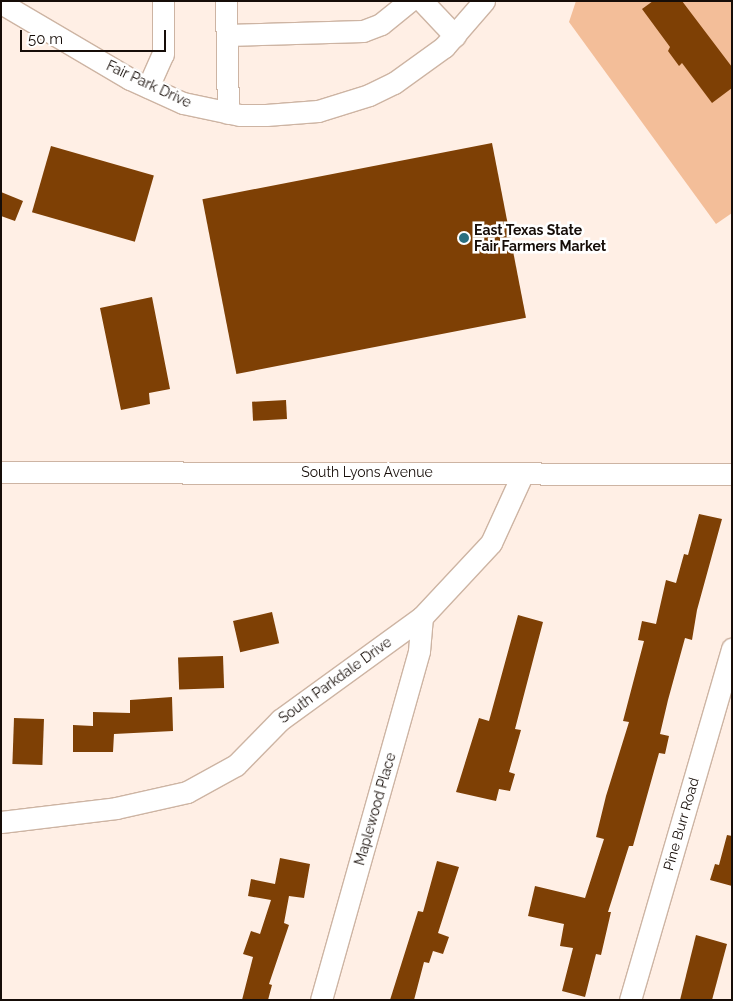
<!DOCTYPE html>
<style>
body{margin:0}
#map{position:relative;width:733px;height:1001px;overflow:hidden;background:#ffefe5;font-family:Raleway,sans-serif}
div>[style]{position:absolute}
.green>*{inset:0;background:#f3be99}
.building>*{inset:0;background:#7e4005;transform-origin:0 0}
.roads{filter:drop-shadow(1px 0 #cdb4a3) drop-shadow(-1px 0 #cdb4a3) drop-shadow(0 1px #cdb4a3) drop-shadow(0 -1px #cdb4a3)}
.minor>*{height:21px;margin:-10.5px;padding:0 10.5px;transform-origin:10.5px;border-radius:10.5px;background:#fff}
.dots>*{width:14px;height:14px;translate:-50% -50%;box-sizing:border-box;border:2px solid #fff;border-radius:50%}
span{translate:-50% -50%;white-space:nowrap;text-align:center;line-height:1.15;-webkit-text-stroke:5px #fff;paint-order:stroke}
.street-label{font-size:14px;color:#160d08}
.poi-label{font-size:14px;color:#160d08;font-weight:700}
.left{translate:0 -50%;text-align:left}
.frame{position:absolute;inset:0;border:2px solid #160d08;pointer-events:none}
.scale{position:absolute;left:20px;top:30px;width:146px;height:22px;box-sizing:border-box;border:2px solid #160d08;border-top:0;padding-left:6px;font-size:15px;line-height:18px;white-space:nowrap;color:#160d08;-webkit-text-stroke:4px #fff;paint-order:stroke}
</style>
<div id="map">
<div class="green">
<i style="clip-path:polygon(576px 1px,732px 1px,732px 213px,716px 224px,569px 22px)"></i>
</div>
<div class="building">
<i style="clip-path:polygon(653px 1px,682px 1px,732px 67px,732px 88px,712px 103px,682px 63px,679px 66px,668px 51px,670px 47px,642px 9px)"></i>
<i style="left:492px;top:143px;width:178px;height:295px;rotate:79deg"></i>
<i style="left:51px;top:146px;width:107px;height:69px;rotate:16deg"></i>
<i style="clip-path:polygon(1px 192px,23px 201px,15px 221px,1px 216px)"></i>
<i style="clip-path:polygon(152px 297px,170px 389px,149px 393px,150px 404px,121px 410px,100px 308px)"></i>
<i style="left:286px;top:400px;width:19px;height:34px;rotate:87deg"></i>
<i style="clip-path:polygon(699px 514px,722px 519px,697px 610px,692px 640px,685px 638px,668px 700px,660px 734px,669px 736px,665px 754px,659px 753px,633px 846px,629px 846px,608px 912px,611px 912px,601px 955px,596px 954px,585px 997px,562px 991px,573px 948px,560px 946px,564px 924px,528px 916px,535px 886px,585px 898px,604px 839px,596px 837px,606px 796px,629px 722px,623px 721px,644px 641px,638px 640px,642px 621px,656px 624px,666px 580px,676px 583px,684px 554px,688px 555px)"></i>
<i style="left:272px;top:612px;width:32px;height:40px;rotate:77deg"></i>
<i style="clip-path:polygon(518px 615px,543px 622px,515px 729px,521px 730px,509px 772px,515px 774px,510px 791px,499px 789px,496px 801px,456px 792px,479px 718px,489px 721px)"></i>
<i style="left:223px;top:656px;width:32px;height:45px;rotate:88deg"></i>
<i style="clip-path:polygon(172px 697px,173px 731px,114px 734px,113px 752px,73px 752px,73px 725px,93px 726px,93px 712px,130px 713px,130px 700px)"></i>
<i style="left:14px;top:718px;width:30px;height:46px;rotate:2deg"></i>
<i style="clip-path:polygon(727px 835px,732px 836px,732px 886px,710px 880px,715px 864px,719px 865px)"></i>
<i style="clip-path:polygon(280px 858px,310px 864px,304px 898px,289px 896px,284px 923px,289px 925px,269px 984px,272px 985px,268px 1000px,242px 1000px,253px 957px,243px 954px,251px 931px,260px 934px,271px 900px,248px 896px,251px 879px,275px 884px)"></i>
<i style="clip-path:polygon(437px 861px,459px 867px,438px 933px,449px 937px,443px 954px,433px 951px,429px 963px,424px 962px,414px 1000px,390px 1000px,418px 911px,423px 912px)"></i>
<i style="clip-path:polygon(696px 935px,727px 944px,712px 1000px,680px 1000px)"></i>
</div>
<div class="roads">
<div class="minor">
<i style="left:226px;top:1px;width:112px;rotate:89deg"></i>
<i style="left:422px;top:1px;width:48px;rotate:46.7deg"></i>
<i style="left:1px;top:3px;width:150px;rotate:30.5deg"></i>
<i style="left:130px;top:79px;width:58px;rotate:24.4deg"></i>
<i style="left:183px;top:103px;width:58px;rotate:11.9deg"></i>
<i style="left:240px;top:115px;width:26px"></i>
<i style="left:266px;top:115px;width:52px;rotate:-4.4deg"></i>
<i style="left:318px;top:111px;width:53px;rotate:-17.4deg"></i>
<i style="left:369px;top:95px;width:28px;rotate:-26deg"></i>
<i style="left:394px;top:83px;width:62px;rotate:-35.8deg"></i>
<i style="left:444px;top:47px;width:61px;rotate:-49deg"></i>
<i style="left:227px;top:35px;width:136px;rotate:-1.7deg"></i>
<i style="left:363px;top:31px;width:19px;rotate:-21deg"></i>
<i style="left:381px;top:24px;width:36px;rotate:-39deg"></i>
<i style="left:148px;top:87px;width:36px;rotate:-66deg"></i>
<i style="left:163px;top:54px;width:53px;rotate:-90deg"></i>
<i style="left:1px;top:472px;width:731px;rotate:0.16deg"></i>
<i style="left:1px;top:822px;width:116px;rotate:-6.9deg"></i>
<i style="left:116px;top:808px;width:73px;rotate:-12.7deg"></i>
<i style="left:187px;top:792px;width:56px;rotate:-28.9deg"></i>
<i style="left:236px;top:765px;width:63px;rotate:-45.6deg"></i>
<i style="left:280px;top:720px;width:175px;rotate:-36deg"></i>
<i style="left:422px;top:617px;width:101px;rotate:-47deg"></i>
<i style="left:491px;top:543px;width:77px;rotate:-65.4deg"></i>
<i style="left:321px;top:1000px;width:362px;rotate:-74.3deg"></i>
<i style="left:419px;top:651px;width:34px;rotate:-85deg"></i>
<i style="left:630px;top:1000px;width:366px;rotate:-73.8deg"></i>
</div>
</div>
<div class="dots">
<i style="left:464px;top:238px;background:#2b7080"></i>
</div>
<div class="street-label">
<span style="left:149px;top:84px;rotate:25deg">Fair Park Drive</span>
<span style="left:367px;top:472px">South Lyons Avenue</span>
<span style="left:335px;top:680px;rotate:-36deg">South Parkdale Drive</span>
<span style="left:375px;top:809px;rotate:-74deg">Maplewood Place</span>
<span style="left:681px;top:824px;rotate:-74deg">Pine Burr Road</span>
</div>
<div class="poi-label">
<span class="left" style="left:474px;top:238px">East Texas State<br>Fair Farmers Market</span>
</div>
<div class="frame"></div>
<div class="scale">50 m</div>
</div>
